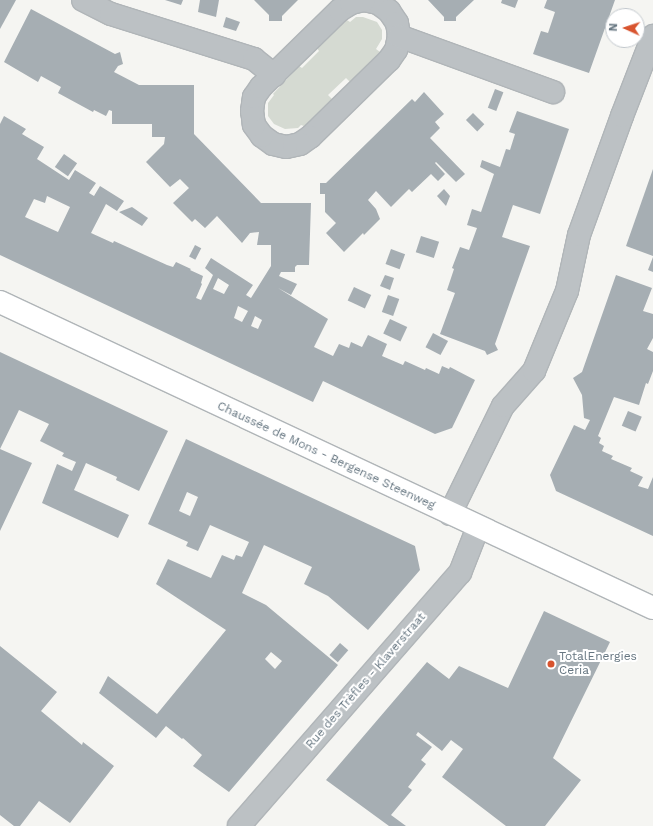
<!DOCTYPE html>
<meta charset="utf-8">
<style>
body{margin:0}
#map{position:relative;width:653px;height:826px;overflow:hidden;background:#f5f5f2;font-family:"Work Sans",sans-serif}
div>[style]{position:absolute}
.green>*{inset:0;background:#d5dad2}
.building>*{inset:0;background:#a6aeb3;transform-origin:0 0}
.roads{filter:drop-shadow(1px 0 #b0b5b8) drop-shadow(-1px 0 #b0b5b8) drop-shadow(0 1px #b0b5b8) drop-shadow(0 -1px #b0b5b8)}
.minor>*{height:22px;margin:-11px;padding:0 11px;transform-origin:11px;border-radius:11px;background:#bcc1c4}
.primary>*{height:22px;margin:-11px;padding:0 11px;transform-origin:11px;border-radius:11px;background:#fff}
.dots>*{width:11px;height:11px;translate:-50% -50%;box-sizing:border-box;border:2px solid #fff;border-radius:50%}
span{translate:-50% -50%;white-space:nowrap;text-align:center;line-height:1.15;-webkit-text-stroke:4px #fff;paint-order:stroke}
.street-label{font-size:12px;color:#667681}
.poi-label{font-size:12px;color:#667681}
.left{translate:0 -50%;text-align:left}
.north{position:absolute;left:605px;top:8px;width:40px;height:40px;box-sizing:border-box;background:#fff;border:1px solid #c2c8cd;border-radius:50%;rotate:273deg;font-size:11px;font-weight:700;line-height:16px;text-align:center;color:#667681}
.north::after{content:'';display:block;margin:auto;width:14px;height:18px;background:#d8542f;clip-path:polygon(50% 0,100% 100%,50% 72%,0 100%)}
</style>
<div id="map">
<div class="green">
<i style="clip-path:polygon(356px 17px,363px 17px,377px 22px,382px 30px,382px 39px,376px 49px,380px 52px,350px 82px,346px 78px,328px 95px,332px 99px,304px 126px,301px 125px,298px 128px,285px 129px,274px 124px,268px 116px,268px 103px,274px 95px,273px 94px,299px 66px,302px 68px,319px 51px,317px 48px,347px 20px,350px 22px)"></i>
</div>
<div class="building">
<i style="clip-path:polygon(0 0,16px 0,0 29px)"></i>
<i style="clip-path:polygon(165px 0,183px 0,181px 5px)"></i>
<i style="clip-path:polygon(200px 0,219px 0,216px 17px,198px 12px)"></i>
<i style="clip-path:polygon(254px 0,298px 0,282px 16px,282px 21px,269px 21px,269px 15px)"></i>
<i style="clip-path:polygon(428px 0,474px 0,456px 17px,456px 21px,444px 21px,444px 17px)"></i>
<i style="clip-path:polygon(502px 0,518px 0,515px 8px,501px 3px)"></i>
<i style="clip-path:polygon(547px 0,615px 0,589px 73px,533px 54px,541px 31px,548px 33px,555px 12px,544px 8px)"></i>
<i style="clip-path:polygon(evenodd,31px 9px,115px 54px,120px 52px,123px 64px,118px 66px,114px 72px,139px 85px,194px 85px,194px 134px,261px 203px,311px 203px,309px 265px,297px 265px,295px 267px,295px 272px,281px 272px,279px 276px,297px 284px,291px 295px,278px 288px,328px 319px,314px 347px,333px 356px,339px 344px,349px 348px,351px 342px,362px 347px,368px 335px,387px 344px,382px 356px,403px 365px,405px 361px,425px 370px,426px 368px,439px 374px,442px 366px,449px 369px,450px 367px,475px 380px,452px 428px,435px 434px,323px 381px,313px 402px,0 255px,0 124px,4px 116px,26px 129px,22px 134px,44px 147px,37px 159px,69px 180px,75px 170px,96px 183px,89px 193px,94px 196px,100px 186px,124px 201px,117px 211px,106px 204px,91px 233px,113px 243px,114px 241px,134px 250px,167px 265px,173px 267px,176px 262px,191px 269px,190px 270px,203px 276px,201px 283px,202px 284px,196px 298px,201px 300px,213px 275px,205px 268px,211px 258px,253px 285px,246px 295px,251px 298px,271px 266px,271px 245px,257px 245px,259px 232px,250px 233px,242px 243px,217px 216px,205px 228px,195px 219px,192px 222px,173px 203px,189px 188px,180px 179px,170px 187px,146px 162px,164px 144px,165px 137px,152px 137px,152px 124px,112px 124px,112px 111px,109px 110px,106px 116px,94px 110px,93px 112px,58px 93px,61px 87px,41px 76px,38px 82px,4px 62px,31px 9px,47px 196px,70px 207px,58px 232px,25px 217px,34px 199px,45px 203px,47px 196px,31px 9px,218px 278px,229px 285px,224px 294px,213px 289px,218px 278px,31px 9px,238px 306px,248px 311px,242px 322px,234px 318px,238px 306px,31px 9px,255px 316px,262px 320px,258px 329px,251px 326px,255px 316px)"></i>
<i style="clip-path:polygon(226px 17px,240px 22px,236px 31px,223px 27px)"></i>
<i style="left:495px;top:89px;width:9px;height:20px;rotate:21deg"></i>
<i style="clip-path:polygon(424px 92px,444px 114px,435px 122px,440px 128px,430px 138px,465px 174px,456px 182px,436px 162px,435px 163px,445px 174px,438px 181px,431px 174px,412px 192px,409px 189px,391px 207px,376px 191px,368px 200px,376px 209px,380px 219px,364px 235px,363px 233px,344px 252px,326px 233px,336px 223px,325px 212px,325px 194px,320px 194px,320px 183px,326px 183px,412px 99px,415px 102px)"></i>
<i style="clip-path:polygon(517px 111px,569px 129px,540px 214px,513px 205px,502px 237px,530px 246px,495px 344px,498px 350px,487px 355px,485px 351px,440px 334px,455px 293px,447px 290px,454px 269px,452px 268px,460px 247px,469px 250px,477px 228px,467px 225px,472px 209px,481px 212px,494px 174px,480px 167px,482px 160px,500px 167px,506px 149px,510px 150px,515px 134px,509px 132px)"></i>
<i style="left:473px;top:113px;width:16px;height:10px;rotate:45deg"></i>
<i style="left:64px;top:154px;width:16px;height:16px;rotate:35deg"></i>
<i style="clip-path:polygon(653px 169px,653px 256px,626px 246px)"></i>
<i style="clip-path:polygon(444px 189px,450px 196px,446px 206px,437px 196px)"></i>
<i style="clip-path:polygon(132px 207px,148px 218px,142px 226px,119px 212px)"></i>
<i style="left:421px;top:236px;width:19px;height:17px;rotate:18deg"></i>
<i style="left:195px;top:245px;width:7px;height:13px;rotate:27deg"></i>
<i style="left:391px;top:249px;width:15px;height:16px;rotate:20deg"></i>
<i style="clip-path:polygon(653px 257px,653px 272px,648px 270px)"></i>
<i style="clip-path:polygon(385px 275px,394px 278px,390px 290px,380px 286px)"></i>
<i style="clip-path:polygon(616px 275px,652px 288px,643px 311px,653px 314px,653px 338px,647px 349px,653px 352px,653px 371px,648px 384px,646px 383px,639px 405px,614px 397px,598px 436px,601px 438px,599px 443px,604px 446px,602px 451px,613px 456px,611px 459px,632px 468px,630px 471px,643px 477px,638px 486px,648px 489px,653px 477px,653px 536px,556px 491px,550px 475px,574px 425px,585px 430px,590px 420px,584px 418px,582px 395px,573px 378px,582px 372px)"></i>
<i style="left:354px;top:287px;width:19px;height:15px;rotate:25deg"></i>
<i style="left:388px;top:295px;width:12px;height:18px;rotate:20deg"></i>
<i style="left:390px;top:319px;width:19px;height:16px;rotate:25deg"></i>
<i style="left:433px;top:333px;width:17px;height:16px;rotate:28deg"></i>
<i style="clip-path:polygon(0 352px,168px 431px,139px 491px,116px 480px,117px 477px,86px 463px,74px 490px,129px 515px,118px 538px,42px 503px,57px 464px,72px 471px,76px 462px,62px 456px,64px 453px,40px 441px,49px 424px,19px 410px,0 449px,32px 463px,0 531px)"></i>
<i style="left:628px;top:411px;width:15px;height:16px;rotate:23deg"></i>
<i style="clip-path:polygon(evenodd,186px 439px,415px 546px,420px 570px,368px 630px,328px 596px,304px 584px,312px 567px,264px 545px,242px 593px,266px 605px,338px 665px,229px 792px,193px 766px,202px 755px,183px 738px,182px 739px,166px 726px,156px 738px,99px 693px,108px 676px,157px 714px,226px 630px,156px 584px,168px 559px,211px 578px,222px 555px,234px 560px,236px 555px,242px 557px,249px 542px,210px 525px,198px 551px,186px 546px,188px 542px,148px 524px,186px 439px,187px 492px,198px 497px,190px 516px,179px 511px,187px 492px,186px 439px,271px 652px,282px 661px,275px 669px,265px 659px,271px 652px)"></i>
<i style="clip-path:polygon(544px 611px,610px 642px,553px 758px,581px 780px,545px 826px,506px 826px,442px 777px,463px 749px,451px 740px,442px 751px,418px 732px,416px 735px,432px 747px,421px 760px,426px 764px,408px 787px,412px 790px,391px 815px,406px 826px,389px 826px,326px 780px,427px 662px,449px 679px,459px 666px,508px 688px)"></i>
<i style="left:340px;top:643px;width:11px;height:16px;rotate:41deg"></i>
<i style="clip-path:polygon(0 646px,57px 692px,41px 711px,82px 745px,83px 742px,114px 766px,70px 823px,39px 801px,20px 826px,14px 826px,0 815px)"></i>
</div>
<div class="roads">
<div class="minor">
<i style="left:83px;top:0;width:31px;rotate:27deg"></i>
<i style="left:111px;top:14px;width:150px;rotate:17.5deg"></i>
<i style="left:254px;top:59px;width:26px;rotate:39deg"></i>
<i style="left:364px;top:0;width:14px;rotate:12deg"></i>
<i style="left:378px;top:3px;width:14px;rotate:36deg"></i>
<i style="left:389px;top:11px;width:14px;rotate:56deg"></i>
<i style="left:397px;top:23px;width:13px;rotate:81deg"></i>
<i style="left:399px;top:36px;width:14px;rotate:102deg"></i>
<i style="left:396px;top:50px;width:12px;rotate:125deg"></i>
<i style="left:389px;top:60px;width:110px;rotate:135.7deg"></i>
<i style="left:310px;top:137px;width:12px;rotate:145deg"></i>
<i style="left:300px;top:144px;width:14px;rotate:168deg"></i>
<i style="left:286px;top:147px;width:13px;rotate:-167deg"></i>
<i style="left:273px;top:144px;width:14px;rotate:-144deg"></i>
<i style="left:262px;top:136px;width:14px;rotate:-126deg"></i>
<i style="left:254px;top:125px;width:14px;rotate:-98deg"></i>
<i style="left:252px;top:111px;width:14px;rotate:-82deg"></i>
<i style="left:254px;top:97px;width:12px;rotate:-55deg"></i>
<i style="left:261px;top:87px;width:110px;rotate:-44.3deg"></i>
<i style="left:340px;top:10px;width:13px;rotate:-32deg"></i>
<i style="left:351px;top:3px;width:13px;rotate:-13deg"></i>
<i style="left:399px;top:36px;width:164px;rotate:20deg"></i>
<i style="left:450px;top:514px;width:120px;rotate:-63.9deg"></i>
<i style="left:503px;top:406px;width:47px;rotate:-48.5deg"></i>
<i style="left:534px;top:371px;width:87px;rotate:-67.6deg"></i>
<i style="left:567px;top:291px;width:57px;rotate:-77.9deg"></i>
<i style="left:579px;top:235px;width:127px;rotate:-70.1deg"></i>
<i style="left:622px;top:116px;width:86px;rotate:-68.8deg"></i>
<i style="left:239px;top:826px;width:336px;rotate:-48.9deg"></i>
<i style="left:460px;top:573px;width:49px;rotate:-68.6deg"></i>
</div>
<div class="primary">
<i style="left:0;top:302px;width:721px;rotate:25.11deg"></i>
</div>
</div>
<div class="dots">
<i style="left:551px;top:664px;background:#d8542f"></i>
</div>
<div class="street-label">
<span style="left:326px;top:456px;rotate:25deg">Chaussée de Mons - Bergense Steenweg</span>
<span style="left:366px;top:681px;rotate:-49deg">Rue des Trèfles - Klaverstraat</span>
</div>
<div class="poi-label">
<span class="left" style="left:559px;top:664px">TotalEnergies<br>Ceria</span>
</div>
<div class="north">N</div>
</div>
